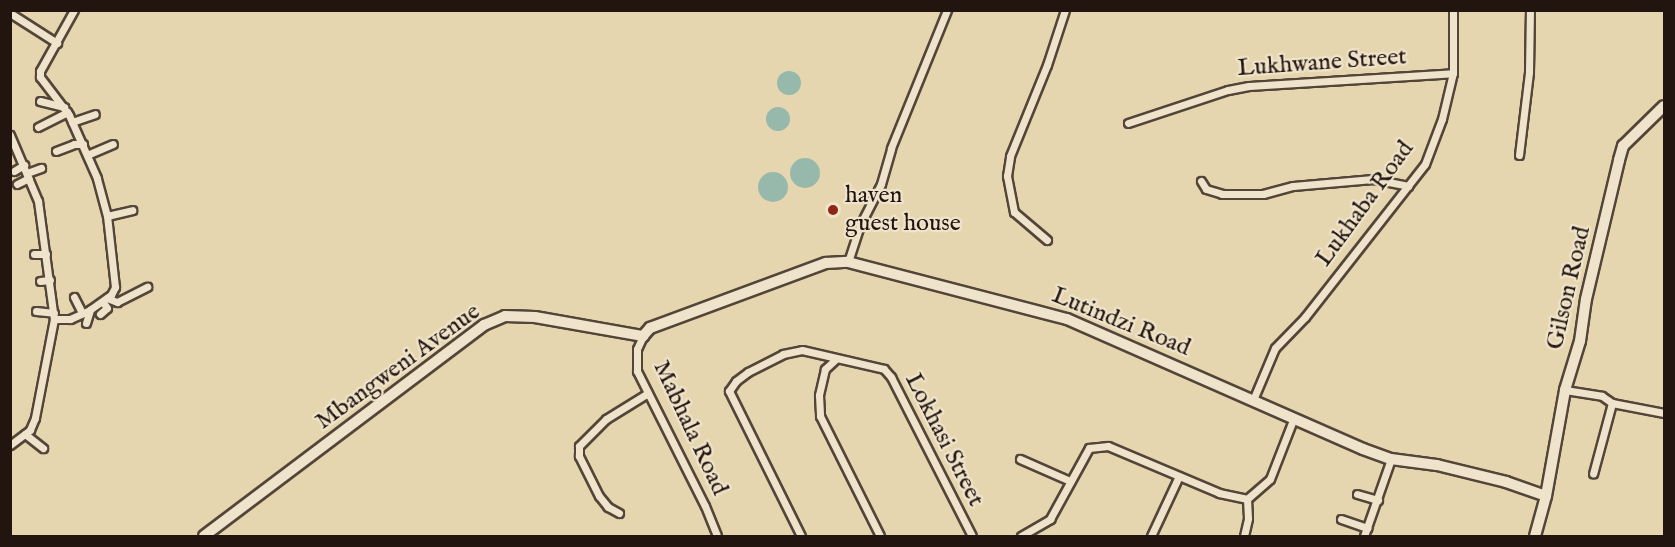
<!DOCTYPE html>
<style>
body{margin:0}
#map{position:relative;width:1675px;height:547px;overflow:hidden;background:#e6d6af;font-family:"IM FELL English",serif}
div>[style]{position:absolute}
.water>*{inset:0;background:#96b9ac}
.round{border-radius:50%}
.roads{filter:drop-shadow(2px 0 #534538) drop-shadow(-2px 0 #534538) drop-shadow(0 2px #534538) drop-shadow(0 -2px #534538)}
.street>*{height:7px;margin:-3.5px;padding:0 3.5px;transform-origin:3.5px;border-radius:3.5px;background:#efe4cb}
.secondary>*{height:10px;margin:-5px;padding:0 5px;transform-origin:5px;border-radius:5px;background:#efe4cb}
.dots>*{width:16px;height:16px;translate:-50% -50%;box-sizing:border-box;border:3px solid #efe4cb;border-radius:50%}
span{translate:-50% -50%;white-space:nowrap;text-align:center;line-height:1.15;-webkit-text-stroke:4.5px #efe4cb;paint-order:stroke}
.street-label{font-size:24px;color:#221510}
.poi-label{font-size:24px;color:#221510}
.left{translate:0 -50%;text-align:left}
.frame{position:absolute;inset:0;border:12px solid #221510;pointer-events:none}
</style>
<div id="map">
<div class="water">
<i class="round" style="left:777px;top:71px;width:24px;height:24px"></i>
<i class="round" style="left:766px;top:107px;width:24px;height:24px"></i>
<i class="round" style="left:790px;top:158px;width:30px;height:30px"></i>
<i class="round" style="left:758px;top:172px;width:30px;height:30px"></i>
</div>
<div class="roads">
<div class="street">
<i style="left:10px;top:13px;width:56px;rotate:32.6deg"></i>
<i style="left:40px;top:101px;width:25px;rotate:14deg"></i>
<i style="left:72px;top:122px;width:24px;rotate:-19deg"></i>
<i style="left:1128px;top:123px;width:105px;rotate:-18.3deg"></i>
<i style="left:1228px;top:90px;width:21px;rotate:-11deg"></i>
<i style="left:1249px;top:86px;width:204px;rotate:-3.6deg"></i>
<i style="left:38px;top:127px;width:33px;rotate:-27deg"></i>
<i style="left:10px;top:135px;width:72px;rotate:67deg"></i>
<i style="left:38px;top:201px;width:119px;rotate:82.3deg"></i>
<i style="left:54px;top:319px;width:101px;rotate:100.9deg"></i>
<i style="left:35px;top:418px;width:13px;rotate:113deg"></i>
<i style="left:30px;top:430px;width:25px;rotate:143deg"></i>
<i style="left:56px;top:151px;width:19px;rotate:-21deg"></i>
<i style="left:74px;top:144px;width:9px"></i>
<i style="left:87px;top:155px;width:28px;rotate:-23deg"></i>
<i style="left:1519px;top:155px;width:84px;rotate:-83.1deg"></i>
<i style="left:1529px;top:72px;width:62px;rotate:-89.1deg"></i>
<i style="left:14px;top:171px;width:12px;rotate:-31deg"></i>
<i style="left:27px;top:173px;width:15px;rotate:-20deg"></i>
<i style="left:1201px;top:181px;width:9px;rotate:58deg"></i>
<i style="left:1206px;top:189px;width:17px;rotate:17deg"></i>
<i style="left:1222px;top:194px;width:41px"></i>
<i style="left:1263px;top:194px;width:31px;rotate:-15deg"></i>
<i style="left:1293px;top:186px;width:80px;rotate:-5deg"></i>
<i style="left:1373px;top:179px;width:36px;rotate:11deg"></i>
<i style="left:17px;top:184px;width:13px;rotate:-27deg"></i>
<i style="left:107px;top:216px;width:26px;rotate:-13deg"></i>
<i style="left:1047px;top:240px;width:43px;rotate:-139.7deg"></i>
<i style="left:1014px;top:212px;width:37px;rotate:-101deg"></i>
<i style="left:1007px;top:176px;width:20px;rotate:-81deg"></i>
<i style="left:1010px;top:156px;width:98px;rotate:-67.9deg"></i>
<i style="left:1047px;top:65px;width:58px;rotate:-71.9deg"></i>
<i style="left:34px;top:254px;width:12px"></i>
<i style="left:848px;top:262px;width:39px;rotate:-72deg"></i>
<i style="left:860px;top:225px;width:46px;rotate:-62.9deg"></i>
<i style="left:881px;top:184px;width:37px;rotate:-74deg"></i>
<i style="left:891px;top:148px;width:149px;rotate:-67.9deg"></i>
<i style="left:40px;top:281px;width:10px;rotate:-6deg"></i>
<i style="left:74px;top:297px;width:18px;rotate:63deg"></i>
<i style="left:107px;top:298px;width:11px;rotate:22deg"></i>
<i style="left:117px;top:302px;width:34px;rotate:-27deg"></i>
<i style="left:36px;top:311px;width:18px;rotate:6deg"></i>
<i style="left:100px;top:314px;width:9px;rotate:-41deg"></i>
<i style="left:107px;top:308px;width:7px;rotate:-124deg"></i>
<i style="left:54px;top:319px;width:16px"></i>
<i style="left:70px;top:319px;width:20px;rotate:-24deg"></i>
<i style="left:88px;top:311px;width:28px;rotate:-35deg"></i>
<i style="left:111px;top:295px;width:9px;rotate:-63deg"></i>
<i style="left:115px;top:287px;width:71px;rotate:-96.4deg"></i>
<i style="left:107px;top:216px;width:39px;rotate:-105deg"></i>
<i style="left:97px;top:178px;width:69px;rotate:-114deg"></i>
<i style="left:69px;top:115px;width:48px;rotate:-127.3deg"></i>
<i style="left:40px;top:77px;width:6px;rotate:-90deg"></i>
<i style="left:40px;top:71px;width:70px;rotate:-60.9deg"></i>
<i style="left:86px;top:323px;width:14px;rotate:-73deg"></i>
<i style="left:643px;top:336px;width:14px;rotate:115deg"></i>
<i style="left:637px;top:349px;width:22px;rotate:90deg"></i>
<i style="left:637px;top:371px;width:151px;rotate:63.3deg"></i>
<i style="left:705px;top:506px;width:32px;rotate:68deg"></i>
<i style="left:836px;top:359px;width:15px;rotate:138deg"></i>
<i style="left:825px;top:369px;width:27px;rotate:103deg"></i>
<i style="left:819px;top:395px;width:21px;rotate:87deg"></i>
<i style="left:820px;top:416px;width:134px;rotate:63.4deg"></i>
<i style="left:1565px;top:390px;width:37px;rotate:9deg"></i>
<i style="left:1602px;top:396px;width:12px;rotate:35deg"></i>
<i style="left:1612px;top:403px;width:73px;rotate:105deg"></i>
<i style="left:1253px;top:400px;width:56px;rotate:-67.1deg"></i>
<i style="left:1275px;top:348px;width:43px;rotate:-45.9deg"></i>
<i style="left:1305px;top:317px;width:194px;rotate:-51.9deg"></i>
<i style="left:1425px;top:164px;width:48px;rotate:-69.3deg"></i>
<i style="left:1442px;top:119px;width:47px;rotate:-76.6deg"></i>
<i style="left:1453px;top:73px;width:63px;rotate:-90deg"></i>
<i style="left:1612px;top:403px;width:53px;rotate:10.9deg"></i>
<i style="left:25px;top:434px;width:23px;rotate:38deg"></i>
<i style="left:1020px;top:459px;width:55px;rotate:23.7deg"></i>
<i style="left:1357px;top:494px;width:22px;rotate:16deg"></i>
<i style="left:619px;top:513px;width:13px;rotate:-151deg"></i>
<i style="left:608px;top:507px;width:14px;rotate:-129deg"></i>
<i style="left:599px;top:496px;width:45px;rotate:-116.6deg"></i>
<i style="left:579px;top:456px;width:10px;rotate:-90deg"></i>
<i style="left:579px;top:446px;width:38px;rotate:-45deg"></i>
<i style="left:606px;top:419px;width:49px;rotate:-31.8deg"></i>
<i style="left:1341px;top:519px;width:28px;rotate:19deg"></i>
<i style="left:801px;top:536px;width:162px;rotate:-116.4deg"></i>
<i style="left:729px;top:391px;width:12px;rotate:-55deg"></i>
<i style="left:736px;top:381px;width:15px;rotate:-37deg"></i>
<i style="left:748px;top:372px;width:39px;rotate:-27deg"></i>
<i style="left:783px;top:354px;width:19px;rotate:-12deg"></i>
<i style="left:802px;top:350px;width:84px;rotate:13deg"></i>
<i style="left:884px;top:369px;width:11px;rotate:49deg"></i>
<i style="left:891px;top:377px;width:178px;rotate:63deg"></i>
<i style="left:1021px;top:536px;width:34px;rotate:-30deg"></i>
<i style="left:1050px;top:519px;width:81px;rotate:-61.2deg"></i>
<i style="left:1089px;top:448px;width:19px;rotate:-6deg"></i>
<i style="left:1108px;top:446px;width:121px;rotate:22.9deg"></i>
<i style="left:1219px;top:493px;width:29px;rotate:12deg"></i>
<i style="left:1247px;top:499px;width:30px;rotate:-41deg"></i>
<i style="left:1270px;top:479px;width:63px;rotate:-68.7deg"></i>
<i style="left:1151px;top:536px;width:66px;rotate:-65deg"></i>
<i style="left:1244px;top:536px;width:18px;rotate:-77deg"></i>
<i style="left:1248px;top:518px;width:19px;rotate:-93deg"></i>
<i style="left:1364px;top:536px;width:82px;rotate:-70.7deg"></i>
</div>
<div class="secondary">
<i style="left:204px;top:536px;width:351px;rotate:-37deg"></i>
<i style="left:484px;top:325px;width:23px;rotate:-23deg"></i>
<i style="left:505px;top:316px;width:30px;rotate:2deg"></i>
<i style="left:535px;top:317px;width:110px;rotate:10deg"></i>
<i style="left:643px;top:336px;width:11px;rotate:-49deg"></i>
<i style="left:650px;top:328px;width:188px;rotate:-20.3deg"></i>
<i style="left:826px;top:263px;width:22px;rotate:-3deg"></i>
<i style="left:848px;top:262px;width:226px;rotate:14.6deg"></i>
<i style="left:1067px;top:319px;width:323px;rotate:23.7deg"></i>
<i style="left:1363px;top:449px;width:30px;rotate:20deg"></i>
<i style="left:1391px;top:459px;width:46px;rotate:7.4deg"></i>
<i style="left:1437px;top:465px;width:71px;rotate:13.8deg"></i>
<i style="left:1506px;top:482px;width:42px;rotate:19.3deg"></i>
<i style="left:1535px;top:536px;width:41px;rotate:-74.6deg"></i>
<i style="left:1546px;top:496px;width:108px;rotate:-79.8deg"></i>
<i style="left:1565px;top:390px;width:51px;rotate:-73deg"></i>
<i style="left:1580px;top:341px;width:42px;rotate:-81.9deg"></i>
<i style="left:1586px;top:299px;width:143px;rotate:-76.6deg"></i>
<i style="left:1619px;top:160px;width:15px;rotate:-74deg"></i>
<i style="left:1623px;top:146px;width:57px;rotate:-44.3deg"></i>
</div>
</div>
<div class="dots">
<i style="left:833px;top:210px;background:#8f2418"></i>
</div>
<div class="street-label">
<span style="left:1322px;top:63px;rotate:-4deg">Lukhwane Street</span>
<span style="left:1365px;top:204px;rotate:-54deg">Lukhaba Road</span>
<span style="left:1569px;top:288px;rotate:-77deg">Gilson Road</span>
<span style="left:1121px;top:322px;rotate:22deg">Lutindzi Road</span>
<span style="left:398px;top:367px;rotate:-36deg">Mbangweni Avenue</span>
<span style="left:690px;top:428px;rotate:65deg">Mabhala Road</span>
<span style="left:944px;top:440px;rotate:63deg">Lokhasi Street</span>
</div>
<div class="poi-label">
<span class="left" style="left:845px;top:210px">haven<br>guest house</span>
</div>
<div class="frame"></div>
</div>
